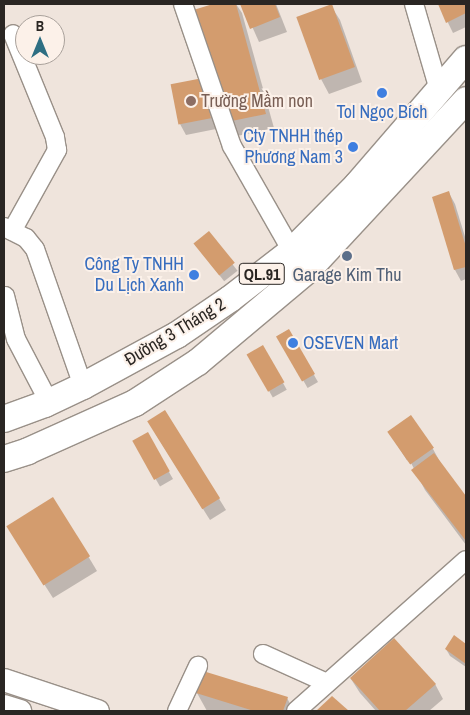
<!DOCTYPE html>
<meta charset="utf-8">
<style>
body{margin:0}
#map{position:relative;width:470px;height:715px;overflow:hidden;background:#efe4dc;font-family:"Archivo Narrow",sans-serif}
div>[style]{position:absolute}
.shadow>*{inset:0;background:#0003;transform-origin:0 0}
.building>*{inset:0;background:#d39c6e;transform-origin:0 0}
.roads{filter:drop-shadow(1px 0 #999088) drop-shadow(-1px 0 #999088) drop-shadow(0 1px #999088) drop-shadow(0 -1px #999088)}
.minor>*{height:18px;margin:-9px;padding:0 9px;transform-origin:9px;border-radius:9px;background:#fff}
.major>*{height:22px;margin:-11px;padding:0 11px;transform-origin:11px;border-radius:11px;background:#fff}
.highway>*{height:26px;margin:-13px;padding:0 13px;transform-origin:13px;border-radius:13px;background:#fff}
.dots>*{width:14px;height:14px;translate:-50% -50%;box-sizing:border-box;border:2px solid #fcf1e9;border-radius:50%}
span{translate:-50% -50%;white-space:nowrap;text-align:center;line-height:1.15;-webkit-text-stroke:4px #fcf1e9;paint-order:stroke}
.shield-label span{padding:1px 4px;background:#fcf1e9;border:1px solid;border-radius:4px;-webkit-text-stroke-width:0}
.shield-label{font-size:16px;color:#2a2623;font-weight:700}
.education-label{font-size:18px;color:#785e54}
.left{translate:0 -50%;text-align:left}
.shop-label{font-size:18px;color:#366cbe}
.right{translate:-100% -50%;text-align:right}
.service-label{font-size:18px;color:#4e5e75}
.street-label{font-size:18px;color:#2a2623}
.frame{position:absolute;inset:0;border:5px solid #2a2623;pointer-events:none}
.north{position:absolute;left:15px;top:15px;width:50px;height:50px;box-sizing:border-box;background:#fcf1e9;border:1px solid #a8a09a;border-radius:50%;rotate:0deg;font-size:14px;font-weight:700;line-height:20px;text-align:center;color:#2a2623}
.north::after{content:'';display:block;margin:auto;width:18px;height:22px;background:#2e6f83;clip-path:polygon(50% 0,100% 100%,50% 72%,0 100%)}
</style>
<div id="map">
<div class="shadow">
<i style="clip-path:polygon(217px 4px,236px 4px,242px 13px,274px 128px,237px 136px,192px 12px)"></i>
<i style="clip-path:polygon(242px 4px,276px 4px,287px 32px,259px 42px)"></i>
<i style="clip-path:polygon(439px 4px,466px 4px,466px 27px,453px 33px)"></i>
<i style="clip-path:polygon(331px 6px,340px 20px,362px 82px,329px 94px,321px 79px)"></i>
<i style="clip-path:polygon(208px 90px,216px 129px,186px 135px,180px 124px)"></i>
<i style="clip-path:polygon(449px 193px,455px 204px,466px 240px,466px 279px,461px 281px,455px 270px)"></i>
<i style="left:208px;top:233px;width:48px;height:17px;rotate:52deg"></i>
<i style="left:288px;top:330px;width:60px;height:12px;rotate:60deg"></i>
<i style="left:263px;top:347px;width:49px;height:16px;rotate:61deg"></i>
<i style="clip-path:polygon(165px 411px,226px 510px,210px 520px,155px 433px)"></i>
<i style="clip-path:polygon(411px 417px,433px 449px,444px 469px,466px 498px,466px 545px,425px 490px,409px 459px,407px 460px,408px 462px,389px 432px)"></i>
<i style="left:147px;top:434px;width:52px;height:15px;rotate:60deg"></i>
<i style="clip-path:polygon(88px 556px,97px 571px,53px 598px,28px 559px)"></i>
<i style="clip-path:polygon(455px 637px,466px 645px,466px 667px,450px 656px,446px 649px)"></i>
<i style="clip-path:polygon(351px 679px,435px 684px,443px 699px,429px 711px,376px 711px,360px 693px)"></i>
<i style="clip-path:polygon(197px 693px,287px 698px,294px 711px,207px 711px)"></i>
</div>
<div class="building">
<i style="clip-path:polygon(213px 4px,236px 4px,266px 114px,227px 122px,190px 11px)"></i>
<i style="clip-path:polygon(240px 4px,275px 4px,280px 17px,250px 29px)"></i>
<i style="left:332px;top:4px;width:67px;height:38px;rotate:70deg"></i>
<i style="clip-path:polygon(438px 4px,465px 4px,466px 13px,446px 23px)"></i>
<i style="left:203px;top:78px;width:41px;height:33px;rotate:79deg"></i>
<i style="clip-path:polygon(449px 191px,466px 247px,466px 267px,454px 270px,432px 197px)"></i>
<i style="left:209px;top:231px;width:41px;height:20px;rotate:51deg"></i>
<i style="left:289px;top:329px;width:52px;height:15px;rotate:60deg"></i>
<i style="left:263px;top:345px;width:43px;height:19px;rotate:60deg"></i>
<i style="left:165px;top:410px;width:104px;height:21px;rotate:58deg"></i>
<i style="left:411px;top:415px;width:40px;height:29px;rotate:55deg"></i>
<i style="left:148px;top:432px;width:45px;height:18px;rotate:61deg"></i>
<i style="clip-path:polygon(434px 453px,466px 496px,466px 541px,411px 470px)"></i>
<i style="left:53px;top:497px;width:70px;height:55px;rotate:58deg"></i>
<i style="clip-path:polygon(454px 635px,466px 644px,466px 664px,445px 649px)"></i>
<i style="clip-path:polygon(394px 638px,436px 684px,405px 711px,380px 711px,350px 678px)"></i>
<i style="clip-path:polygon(203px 671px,288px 697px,283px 711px,254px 711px,196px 693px)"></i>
<i style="clip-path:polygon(332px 696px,349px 711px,316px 711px)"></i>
</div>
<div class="roads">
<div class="minor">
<i style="left:183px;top:4px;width:150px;rotate:71deg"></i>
<i style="left:232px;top:146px;width:121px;rotate:60.3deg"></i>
<i style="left:414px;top:4px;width:90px;rotate:73.8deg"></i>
<i style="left:4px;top:227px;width:25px;rotate:27deg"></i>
<i style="left:26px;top:238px;width:14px;rotate:51deg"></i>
<i style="left:35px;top:249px;width:145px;rotate:70.7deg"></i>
<i style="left:12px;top:231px;width:93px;rotate:-60.9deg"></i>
<i style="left:57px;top:150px;width:13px;rotate:-99deg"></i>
<i style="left:55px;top:137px;width:111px;rotate:-112.2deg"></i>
<i style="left:5px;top:296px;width:44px;rotate:75.7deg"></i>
<i style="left:16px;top:339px;width:71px;rotate:62.4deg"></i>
<i style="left:263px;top:654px;width:70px;rotate:24.4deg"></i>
<i style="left:177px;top:711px;width:50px;rotate:-65deg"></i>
<i style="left:296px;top:711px;width:227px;rotate:-41.6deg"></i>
</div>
<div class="major">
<i style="left:4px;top:680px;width:99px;rotate:18.3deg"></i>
<i style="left:4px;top:706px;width:17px;rotate:17deg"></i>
</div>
<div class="highway">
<i style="left:4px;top:419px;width:44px;rotate:-20.1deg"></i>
<i style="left:45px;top:404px;width:42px;rotate:-25.3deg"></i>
<i style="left:83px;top:386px;width:107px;rotate:-28.5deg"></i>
<i style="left:177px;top:335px;width:64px;rotate:-34.2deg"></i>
<i style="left:230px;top:299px;width:78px;rotate:-37.7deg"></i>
<i style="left:292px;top:251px;width:94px;rotate:-45.4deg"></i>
<i style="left:358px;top:184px;width:165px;rotate:-49.2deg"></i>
<i style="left:4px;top:459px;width:25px;rotate:-18deg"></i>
<i style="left:28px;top:451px;width:117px;rotate:-24.2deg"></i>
<i style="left:135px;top:403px;width:75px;rotate:-33.1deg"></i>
<i style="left:198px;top:362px;width:146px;rotate:-40deg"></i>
<i style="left:310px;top:268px;width:229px;rotate:-47.1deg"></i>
</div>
</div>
<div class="dots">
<i style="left:382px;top:93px;background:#3f7fe0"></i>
<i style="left:191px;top:101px;background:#8d6e63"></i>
<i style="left:353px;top:147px;background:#3f7fe0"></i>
<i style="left:347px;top:256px;background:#5c6f8a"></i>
<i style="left:194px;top:275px;background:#3f7fe0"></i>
<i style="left:293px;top:343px;background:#3f7fe0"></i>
</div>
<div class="shield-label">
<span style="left:262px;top:274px">QL.91</span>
</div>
<div class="education-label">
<span class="left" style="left:201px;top:101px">Trường Mầm non</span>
</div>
<div class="shop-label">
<span style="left:382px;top:112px">Tol Ngọc Bích</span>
<span class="right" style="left:343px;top:147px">Cty TNHH thép<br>Phương Nam 3</span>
<span class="right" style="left:184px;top:275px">Công Ty TNHH<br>Du Lịch Xanh</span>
<span class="left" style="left:303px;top:343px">OSEVEN Mart</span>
</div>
<div class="service-label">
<span style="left:347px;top:275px">Garage Kim Thu</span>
</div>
<div class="street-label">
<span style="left:175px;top:332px;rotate:-31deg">Đường 3 Tháng 2</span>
</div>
<div class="frame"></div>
<div class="north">B</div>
</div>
